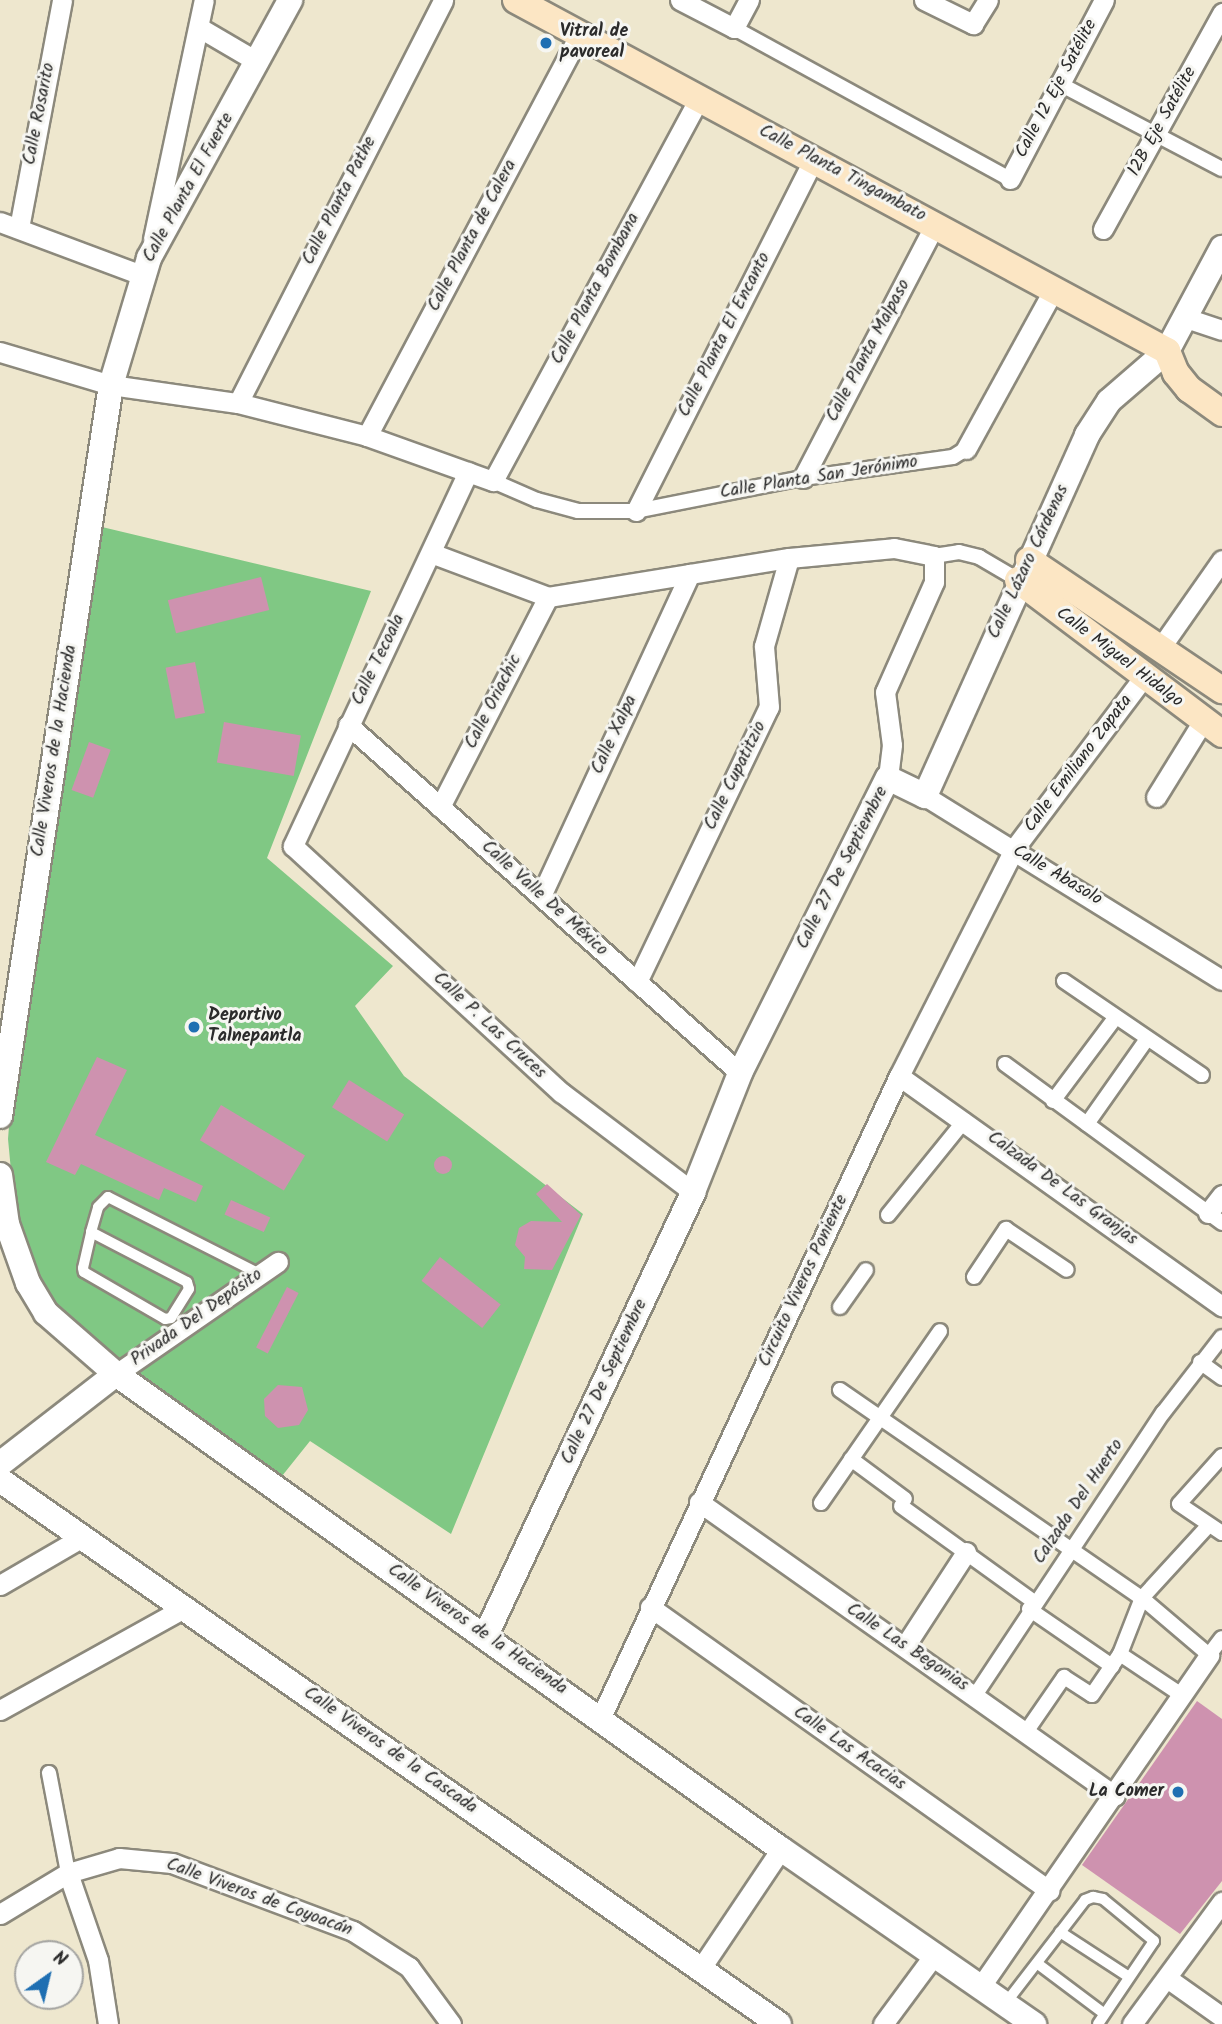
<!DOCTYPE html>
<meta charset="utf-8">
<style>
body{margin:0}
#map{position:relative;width:1222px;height:2024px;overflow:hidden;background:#eee7ce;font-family:Kalam,sans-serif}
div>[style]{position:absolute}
.green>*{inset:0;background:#80c884}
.building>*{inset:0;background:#ce92af;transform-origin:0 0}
.round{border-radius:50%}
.roads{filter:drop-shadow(2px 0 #8c897c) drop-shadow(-2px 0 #8c897c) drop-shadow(0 2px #8c897c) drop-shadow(0 -2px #8c897c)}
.service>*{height:10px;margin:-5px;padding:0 5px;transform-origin:5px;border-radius:5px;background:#fff}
.pedestrian>*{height:14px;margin:-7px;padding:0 7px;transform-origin:7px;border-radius:7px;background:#fff}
.minor>*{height:19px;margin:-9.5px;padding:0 9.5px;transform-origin:9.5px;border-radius:9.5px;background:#fff}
.tertiary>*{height:24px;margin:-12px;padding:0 12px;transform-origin:12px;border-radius:12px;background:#fff}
.secondary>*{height:26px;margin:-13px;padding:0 13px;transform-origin:13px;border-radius:13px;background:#fce6c4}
.dots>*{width:19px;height:19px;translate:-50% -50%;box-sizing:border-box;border:4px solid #f6f6f2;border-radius:50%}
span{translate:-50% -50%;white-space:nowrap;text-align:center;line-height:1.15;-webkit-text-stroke:6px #f6f6f2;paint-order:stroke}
.poi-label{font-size:18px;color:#2b2b2b;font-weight:700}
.left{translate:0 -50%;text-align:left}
.right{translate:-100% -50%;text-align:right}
.street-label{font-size:18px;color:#2b2b2b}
.north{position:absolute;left:14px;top:1940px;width:70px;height:70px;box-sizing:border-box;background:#f6f6f2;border:2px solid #a5a5a2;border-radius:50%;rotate:34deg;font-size:19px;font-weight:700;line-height:28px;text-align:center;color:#2b2b2b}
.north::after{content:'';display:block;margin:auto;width:24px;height:32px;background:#1f6fb2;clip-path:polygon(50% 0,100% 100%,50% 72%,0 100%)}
</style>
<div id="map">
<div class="green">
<i style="clip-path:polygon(102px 527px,371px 591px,267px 858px,393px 966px,355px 1006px,404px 1076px,583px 1214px,451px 1534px,310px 1441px,278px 1481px,48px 1308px,16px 1224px,8px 1139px,15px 1049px)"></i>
</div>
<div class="building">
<i style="left:261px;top:577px;width:34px;height:96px;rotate:76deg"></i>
<i style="left:195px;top:662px;width:52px;height:30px;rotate:79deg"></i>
<i style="left:224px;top:722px;width:78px;height:41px;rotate:10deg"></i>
<i style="left:89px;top:742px;width:23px;height:51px;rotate:20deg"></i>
<i style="clip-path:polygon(97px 1057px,127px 1070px,95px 1135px,203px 1186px,196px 1202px,164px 1188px,159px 1200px,81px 1164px,75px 1175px,46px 1162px)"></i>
<i style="left:349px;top:1080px;width:65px;height:32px;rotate:32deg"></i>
<i style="left:221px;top:1105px;width:98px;height:41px;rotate:31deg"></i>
<i class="round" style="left:434px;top:1156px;width:18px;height:18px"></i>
<i style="clip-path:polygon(547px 1184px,581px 1215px,552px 1270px,524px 1269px,525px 1257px,515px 1245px,519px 1228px,531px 1221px,562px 1222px,536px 1194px)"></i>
<i style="left:231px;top:1200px;width:43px;height:16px;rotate:24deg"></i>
<i style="left:440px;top:1257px;width:77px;height:30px;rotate:38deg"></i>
<i style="left:287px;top:1287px;width:13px;height:68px;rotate:27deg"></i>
<i style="clip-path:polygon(278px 1385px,302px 1387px,308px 1410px,299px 1425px,278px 1428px,265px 1416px,264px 1399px)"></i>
<i style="clip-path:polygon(1197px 1701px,1222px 1719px,1222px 1881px,1180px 1934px,1082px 1865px)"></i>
</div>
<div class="roads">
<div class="service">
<i style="left:91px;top:1232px;width:108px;rotate:27.5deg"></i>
<i style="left:187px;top:1282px;width:7px;rotate:74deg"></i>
<i style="left:189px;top:1289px;width:34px;rotate:122deg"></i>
<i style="left:171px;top:1318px;width:6px;rotate:171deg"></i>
<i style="left:165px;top:1319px;width:94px;rotate:-149.9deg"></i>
<i style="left:84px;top:1272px;width:4px;rotate:-104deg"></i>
<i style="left:83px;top:1268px;width:37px;rotate:-77deg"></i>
<i style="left:91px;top:1232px;width:26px;rotate:-74deg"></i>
<i style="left:98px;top:1207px;width:14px;rotate:-45deg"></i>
<i style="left:108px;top:1197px;width:170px;rotate:26.9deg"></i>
<i style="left:1060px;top:1932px;width:82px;rotate:33.1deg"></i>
<i style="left:1038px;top:1964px;width:80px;rotate:36.9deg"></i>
<i style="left:1005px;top:2004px;width:131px;rotate:-52.4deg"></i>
<i style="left:1085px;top:1900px;width:9px;rotate:-21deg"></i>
<i style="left:1093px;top:1897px;width:10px;rotate:11deg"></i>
<i style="left:1103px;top:1899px;width:66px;rotate:39.5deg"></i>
<i style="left:1154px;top:1941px;width:100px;rotate:124deg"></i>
</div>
<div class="pedestrian">
<i style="left:734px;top:28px;width:315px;rotate:28.7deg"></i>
<i style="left:1058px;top:83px;width:185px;rotate:27.7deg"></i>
<i style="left:493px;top:481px;width:48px;rotate:23.4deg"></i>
<i style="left:537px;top:500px;width:42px;rotate:15deg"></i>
<i style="left:578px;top:511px;width:58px"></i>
<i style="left:636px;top:511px;width:170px;rotate:-11.2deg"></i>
<i style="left:803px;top:478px;width:151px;rotate:-8deg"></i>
<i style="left:953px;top:457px;width:15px;rotate:-32deg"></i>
<i style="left:934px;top:556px;width:25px;rotate:-9deg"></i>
<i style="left:959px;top:552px;width:21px;rotate:14deg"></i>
<i style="left:979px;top:557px;width:45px;rotate:30.5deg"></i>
<i style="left:1064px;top:981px;width:167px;rotate:34.3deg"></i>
<i style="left:1005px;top:1064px;width:269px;rotate:36.2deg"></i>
<i style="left:1053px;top:1101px;width:104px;rotate:-53.2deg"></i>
<i style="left:1087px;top:1124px;width:104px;rotate:-54.8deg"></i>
<i style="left:888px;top:1215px;width:122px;rotate:-51deg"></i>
<i style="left:974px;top:1277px;width:58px;rotate:-56.3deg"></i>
<i style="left:1006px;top:1229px;width:73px;rotate:33.9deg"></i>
<i style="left:840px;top:1307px;width:45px;rotate:-54.9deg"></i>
<i style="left:1200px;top:1362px;width:27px;rotate:36deg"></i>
<i style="left:840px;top:1390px;width:367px;rotate:34.6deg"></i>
<i style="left:1142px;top:1598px;width:88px;rotate:40.4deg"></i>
<i style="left:1209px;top:1655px;width:21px;rotate:-53deg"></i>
<i style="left:1222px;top:1456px;width:64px;rotate:131.9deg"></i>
<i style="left:1179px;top:1504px;width:52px;rotate:34deg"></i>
<i style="left:851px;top:1459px;width:67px;rotate:36.5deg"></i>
<i style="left:821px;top:1503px;width:209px;rotate:-55.3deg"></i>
<i style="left:901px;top:1506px;width:164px;rotate:35.8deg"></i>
<i style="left:1029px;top:1609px;width:101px;rotate:34.5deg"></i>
<i style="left:1120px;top:1654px;width:76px;rotate:33.7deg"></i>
<i style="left:976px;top:1694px;width:338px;rotate:-56.4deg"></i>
<i style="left:1163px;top:1413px;width:96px;rotate:-52.2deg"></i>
<i style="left:1026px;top:1732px;width:67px;rotate:-55.4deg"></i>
<i style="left:1064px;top:1677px;width:33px;rotate:33deg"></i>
<i style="left:1092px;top:1695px;width:50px;rotate:-55.7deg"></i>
<i style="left:1120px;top:1654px;width:60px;rotate:-68.6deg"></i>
<i style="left:1142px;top:1598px;width:99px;rotate:-47.5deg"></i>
<i style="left:49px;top:1773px;width:102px;rotate:79.2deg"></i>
</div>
<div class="minor">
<i style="left:680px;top:0;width:61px;rotate:27.4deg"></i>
<i style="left:734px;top:28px;width:32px;rotate:-62deg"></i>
<i style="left:924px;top:0;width:55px;rotate:26.1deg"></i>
<i style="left:973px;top:24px;width:28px;rotate:-58deg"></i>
<i style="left:200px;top:28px;width:67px;rotate:30.4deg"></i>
<i style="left:1010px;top:179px;width:202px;rotate:-62.3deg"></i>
<i style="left:0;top:222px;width:152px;rotate:20.5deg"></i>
<i style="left:19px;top:228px;width:232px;rotate:-79.3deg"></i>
<i style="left:1103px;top:229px;width:247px;rotate:-61.1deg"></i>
<i style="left:153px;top:239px;width:244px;rotate:-78deg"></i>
<i style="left:1183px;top:317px;width:41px;rotate:18.4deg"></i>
<i style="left:0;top:352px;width:116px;rotate:16.6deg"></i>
<i style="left:111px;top:385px;width:128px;rotate:8.1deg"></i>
<i style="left:238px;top:403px;width:133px;rotate:14.3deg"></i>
<i style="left:367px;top:436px;width:134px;rotate:19.7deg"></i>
<i style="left:493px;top:481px;width:435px;rotate:-61.7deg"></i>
<i style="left:238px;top:403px;width:452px;rotate:-63deg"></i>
<i style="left:367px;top:436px;width:454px;rotate:-62.1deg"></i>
<i style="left:966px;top:449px;width:183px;rotate:-61.2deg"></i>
<i style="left:468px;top:472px;width:413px;rotate:115.1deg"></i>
<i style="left:293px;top:846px;width:365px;rotate:42.6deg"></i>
<i style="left:562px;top:1093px;width:164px;rotate:37.1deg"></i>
<i style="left:803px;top:478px;width:286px;rotate:-62.5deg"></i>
<i style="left:636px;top:511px;width:394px;rotate:-63.2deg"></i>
<i style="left:431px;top:553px;width:125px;rotate:20.6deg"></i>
<i style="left:548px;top:597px;width:244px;rotate:-9.2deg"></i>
<i style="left:789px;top:558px;width:105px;rotate:-5.4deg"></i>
<i style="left:894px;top:548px;width:41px;rotate:11.3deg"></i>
<i style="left:934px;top:556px;width:26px;rotate:90deg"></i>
<i style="left:934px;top:582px;width:120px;rotate:114deg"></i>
<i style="left:885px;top:692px;width:53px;rotate:82.5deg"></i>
<i style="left:892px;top:745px;width:33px;rotate:97deg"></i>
<i style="left:1161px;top:647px;width:106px;rotate:-55deg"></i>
<i style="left:348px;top:725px;width:524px;rotate:41.6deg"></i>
<i style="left:925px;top:796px;width:349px;rotate:31.8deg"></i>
<i style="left:1156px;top:797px;width:89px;rotate:-58.3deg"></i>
<i style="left:440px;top:807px;width:236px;rotate:-62.8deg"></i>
<i style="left:541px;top:896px;width:355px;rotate:-65.2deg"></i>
<i style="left:637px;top:982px;width:305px;rotate:-64.4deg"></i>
<i style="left:769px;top:707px;width:61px;rotate:-94.7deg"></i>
<i style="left:764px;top:646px;width:91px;rotate:-74.1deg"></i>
<i style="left:899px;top:1076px;width:397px;rotate:35.5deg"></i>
<i style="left:1208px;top:1213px;width:23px;rotate:-52deg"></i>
<i style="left:116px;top:1374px;width:197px;rotate:-34.7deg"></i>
<i style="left:699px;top:1502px;width:509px;rotate:35.25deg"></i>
<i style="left:0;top:1585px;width:91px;rotate:-30.2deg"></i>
<i style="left:650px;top:1607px;width:490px;rotate:35.4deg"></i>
<i style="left:905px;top:1646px;width:112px;rotate:-57deg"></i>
<i style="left:0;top:1710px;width:208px;rotate:-29deg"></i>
<i style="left:601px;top:1717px;width:707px;rotate:-65.07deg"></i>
<i style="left:899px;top:1076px;width:254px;rotate:-63.1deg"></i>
<i style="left:1014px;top:849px;width:214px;rotate:-53deg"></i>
<i style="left:68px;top:1873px;width:92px;rotate:71deg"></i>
<i style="left:98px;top:1960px;width:65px;rotate:81.1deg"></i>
<i style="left:0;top:1914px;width:79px;rotate:-31.1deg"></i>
<i style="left:68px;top:1873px;width:53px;rotate:-16.4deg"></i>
<i style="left:119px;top:1858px;width:53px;rotate:5.4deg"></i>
<i style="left:172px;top:1863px;width:193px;rotate:20.6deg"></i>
<i style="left:353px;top:1931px;width:67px;rotate:32.7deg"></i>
<i style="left:409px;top:1967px;width:71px;rotate:53.6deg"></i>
<i style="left:701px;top:1968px;width:143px;rotate:-56.1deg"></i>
<i style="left:1167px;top:1978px;width:67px;rotate:35.3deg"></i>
<i style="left:981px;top:1986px;width:402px;rotate:-55.4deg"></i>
<i style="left:883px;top:2024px;width:86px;rotate:-53.5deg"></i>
<i style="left:1132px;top:2024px;width:152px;rotate:-53.6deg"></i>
</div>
<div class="tertiary">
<i style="left:0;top:1116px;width:739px;rotate:-81.37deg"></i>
<i style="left:111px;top:385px;width:133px;rotate:-73.3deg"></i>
<i style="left:149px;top:258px;width:294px;rotate:-61.3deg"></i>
<i style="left:0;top:1175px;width:49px;rotate:81.9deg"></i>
<i style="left:7px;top:1224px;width:63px;rotate:70.4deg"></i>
<i style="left:28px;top:1283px;width:35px;rotate:59deg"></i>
<i style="left:46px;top:1313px;width:93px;rotate:41.1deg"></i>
<i style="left:116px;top:1374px;width:817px;rotate:35.54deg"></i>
<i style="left:781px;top:1849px;width:308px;rotate:34.7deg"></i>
<i style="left:0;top:1464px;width:147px;rotate:-37.8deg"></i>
<i style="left:0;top:1480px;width:950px;rotate:34.93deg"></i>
<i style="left:485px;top:1637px;width:491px;rotate:-64.9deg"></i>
<i style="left:693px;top:1192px;width:128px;rotate:-68.4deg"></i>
<i style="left:740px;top:1073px;width:330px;rotate:-63.4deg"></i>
<i style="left:888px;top:778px;width:41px;rotate:25.9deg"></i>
<i style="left:925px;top:796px;width:396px;rotate:-65.8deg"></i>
<i style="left:1087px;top:435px;width:40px;rotate:-57.1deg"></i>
<i style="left:1109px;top:401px;width:77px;rotate:-40.8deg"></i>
<i style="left:1167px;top:351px;width:117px;rotate:-61.9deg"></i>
</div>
<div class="secondary">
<i style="left:516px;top:0;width:740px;rotate:28.33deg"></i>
<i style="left:1167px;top:351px;width:24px;rotate:68deg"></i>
<i style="left:1176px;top:373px;width:21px;rotate:51deg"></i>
<i style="left:1189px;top:389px;width:41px;rotate:36deg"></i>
<i style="left:1029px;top:560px;width:233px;rotate:34deg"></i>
<i style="left:1018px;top:580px;width:256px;rotate:37deg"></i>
</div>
</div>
<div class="dots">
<i style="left:546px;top:43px;background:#1f6fb2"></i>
<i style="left:194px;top:1027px;background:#1f6fb2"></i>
<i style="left:1178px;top:1792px;background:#1f6fb2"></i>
</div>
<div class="poi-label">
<span class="left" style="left:560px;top:43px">Vitral de<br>pavoreal</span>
<span class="left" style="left:208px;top:1027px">Deportivo<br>Talnepantla</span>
<span class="right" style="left:1164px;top:1792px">La Comer</span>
</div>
<div class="street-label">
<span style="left:1057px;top:89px;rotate:-62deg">Calle 12 Eje Satélite</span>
<span style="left:40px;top:114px;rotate:-79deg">Calle Rosarito</span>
<span style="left:1163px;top:122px;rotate:-61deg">12B Eje Satélite</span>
<span style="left:842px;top:174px;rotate:28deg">Calle Planta Tingambato</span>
<span style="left:189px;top:188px;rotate:-61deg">Calle Planta El Fuerte</span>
<span style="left:340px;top:201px;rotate:-63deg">Calle Planta Pathe</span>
<span style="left:473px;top:236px;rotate:-62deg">Calle Planta de Calera</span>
<span style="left:596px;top:289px;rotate:-62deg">Calle Planta Bombana</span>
<span style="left:725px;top:335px;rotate:-63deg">Calle Planta El Encanto</span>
<span style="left:869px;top:351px;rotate:-62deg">Calle Planta Malpaso</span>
<span style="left:819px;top:478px;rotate:-9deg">Calle Planta San Jerónimo</span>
<span style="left:1029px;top:562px;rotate:-65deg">Calle Lázaro Cárdenas</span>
<span style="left:1119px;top:658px;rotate:37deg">Calle Miguel Hidalgo</span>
<span style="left:379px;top:660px;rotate:-64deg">Calle Tecoala</span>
<span style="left:494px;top:702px;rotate:-63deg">Calle Oriachic</span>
<span style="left:615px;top:735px;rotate:-65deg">Calle Xalpa</span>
<span style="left:55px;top:751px;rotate:-81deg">Calle Viveros de la Hacienda</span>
<span style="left:1079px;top:764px;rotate:-53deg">Calle Emiliano Zapata</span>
<span style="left:736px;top:776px;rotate:-64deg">Calle Cupatitzio</span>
<span style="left:843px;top:868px;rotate:-63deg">Calle 27 De Septiembre</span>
<span style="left:1057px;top:876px;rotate:31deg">Calle Abasolo</span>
<span style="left:544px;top:899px;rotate:42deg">Calle Valle De México</span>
<span style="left:489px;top:1026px;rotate:43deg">Calle P. Las Cruces</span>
<span style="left:1062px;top:1189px;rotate:36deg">Calzada De Las Granjas</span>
<span style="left:804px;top:1281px;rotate:-65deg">Circuito Viveros Poniente</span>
<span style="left:197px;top:1318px;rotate:-35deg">Privada Del Depósito</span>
<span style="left:605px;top:1382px;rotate:-65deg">Calle 27 De Septiembre</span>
<span style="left:1079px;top:1502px;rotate:-56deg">Calzada Del Huerto</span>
<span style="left:477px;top:1630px;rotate:35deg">Calle Viveros de la Hacienda</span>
<span style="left:907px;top:1648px;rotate:34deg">Calle Las Begonias</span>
<span style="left:849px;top:1749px;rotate:35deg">Calle Las Acacias</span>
<span style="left:390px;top:1751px;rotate:35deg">Calle Viveros de la Cascada</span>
<span style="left:259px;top:1898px;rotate:20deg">Calle Viveros de Coyoacán</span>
</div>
<div class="north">N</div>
</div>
